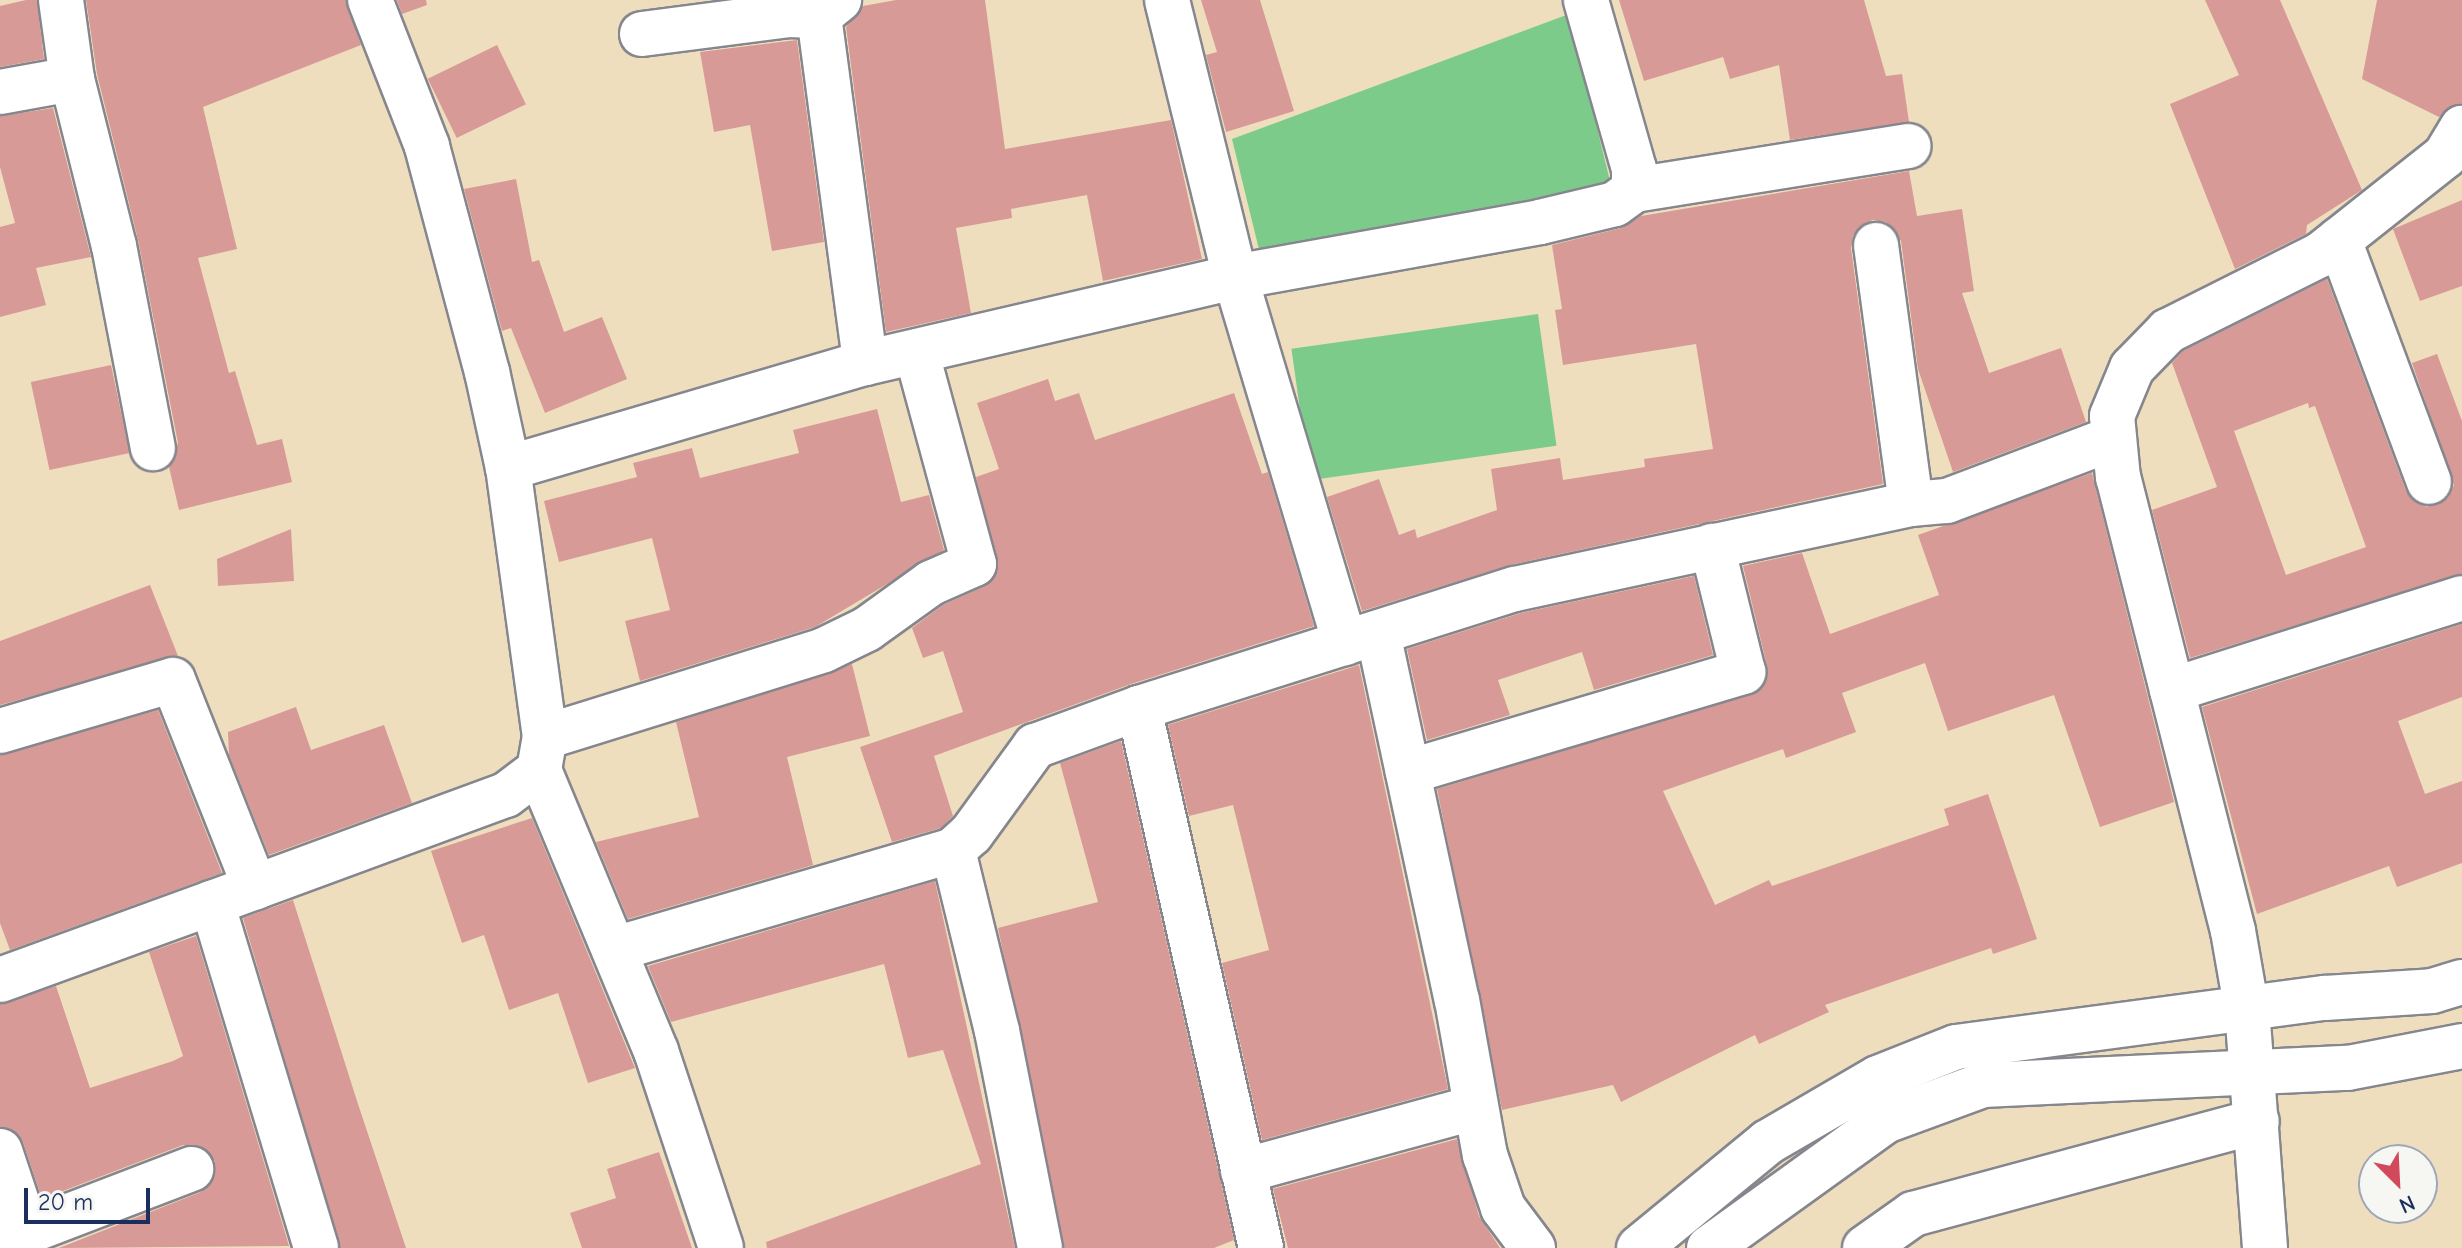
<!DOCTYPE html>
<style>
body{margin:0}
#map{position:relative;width:2462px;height:1248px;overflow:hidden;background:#efdebe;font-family:"Comic Neue",sans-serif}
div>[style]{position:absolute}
.green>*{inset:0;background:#7dcb8b;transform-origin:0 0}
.building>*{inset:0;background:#d89a97;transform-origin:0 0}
.roads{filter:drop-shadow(2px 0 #85868e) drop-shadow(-2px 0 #85868e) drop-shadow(0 2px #85868e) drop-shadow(0 -2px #85868e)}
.street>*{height:44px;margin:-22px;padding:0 22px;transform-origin:22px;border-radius:22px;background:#fff}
.secondary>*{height:44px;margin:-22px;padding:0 22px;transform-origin:22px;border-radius:22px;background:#fff}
span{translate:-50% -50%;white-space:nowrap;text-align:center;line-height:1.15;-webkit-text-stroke:6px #f6f6f2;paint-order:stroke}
.north{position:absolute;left:2358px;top:1144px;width:80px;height:80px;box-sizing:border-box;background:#f6f6f2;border:2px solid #9ea6b7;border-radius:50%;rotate:156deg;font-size:22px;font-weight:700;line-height:32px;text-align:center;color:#1b2f5e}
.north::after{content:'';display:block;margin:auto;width:28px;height:36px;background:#d1495b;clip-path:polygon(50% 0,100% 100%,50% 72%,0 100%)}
.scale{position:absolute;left:24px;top:1188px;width:126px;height:36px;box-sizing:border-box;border:4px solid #1b2f5e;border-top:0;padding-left:10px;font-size:24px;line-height:28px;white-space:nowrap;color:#1b2f5e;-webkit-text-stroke:6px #f6f6f2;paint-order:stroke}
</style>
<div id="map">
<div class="green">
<i style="clip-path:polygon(1569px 14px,1612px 189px,1264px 270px,1232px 139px)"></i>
<i style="left:1538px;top:314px;width:133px;height:249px;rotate:82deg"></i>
</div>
<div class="building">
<i style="clip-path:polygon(26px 0,37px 0,44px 59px,0 67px,0 6px)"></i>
<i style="clip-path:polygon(86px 0,346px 0,361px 45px,203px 107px,237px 249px,198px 258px,229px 373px,235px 371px,257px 445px,282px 439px,292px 482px,179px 510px,169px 467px,178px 443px,138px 240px,97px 74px)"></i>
<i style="clip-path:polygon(397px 0,426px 0,427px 5px,402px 14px)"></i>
<i style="clip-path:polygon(896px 0,985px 0,1005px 149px,1171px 120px,1202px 259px,1103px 281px,1087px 195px,1011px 209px,1012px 218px,956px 228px,971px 313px,886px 332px,846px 27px,863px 6px)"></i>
<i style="clip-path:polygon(1201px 0,1260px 0,1294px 111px,1226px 132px,1206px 55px,1217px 52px)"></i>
<i style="clip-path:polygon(1619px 0,1864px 0,1886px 76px,1902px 74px,1909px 122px,1790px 140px,1779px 65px,1730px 79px,1723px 57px,1644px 81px)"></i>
<i style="clip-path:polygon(2205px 0,2280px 0,2362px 190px,2307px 225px,2306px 234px,2235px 269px,2170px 104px,2239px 75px)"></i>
<i style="clip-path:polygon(2377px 0,2462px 0,2462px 103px,2439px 117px,2362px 79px)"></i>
<i style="clip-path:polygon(797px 40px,824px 242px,772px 251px,750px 125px,714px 132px,700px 52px)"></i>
<i style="left:497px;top:45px;width:66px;height:77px;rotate:64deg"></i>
<i style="clip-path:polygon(53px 108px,91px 257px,36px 268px,46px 305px,0 317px,0 227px,15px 223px,0 167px,0 116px)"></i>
<i style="clip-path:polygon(1909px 171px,1917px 216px,1962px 209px,1974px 291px,1962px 293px,1989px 373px,2061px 348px,2086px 422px,1953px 472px,1918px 369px,1901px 241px,1886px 222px,1872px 220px,1853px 235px,1851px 248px,1883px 484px,1510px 565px,1362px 611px,1327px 497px,1379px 479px,1399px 535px,1415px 529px,1417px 538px,1497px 510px,1491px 469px,1560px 458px,1563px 480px,1645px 467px,1644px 459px,1713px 449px,1696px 344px,1563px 365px,1555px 310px,1562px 309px,1552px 245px,1621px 228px,1641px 216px)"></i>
<i style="clip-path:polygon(516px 179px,532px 262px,539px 260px,564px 332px,602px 317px,627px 379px,545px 413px,511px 328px,502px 331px,464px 189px)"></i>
<i style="clip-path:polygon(2462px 200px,2462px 286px,2420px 301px,2393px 229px)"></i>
<i style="clip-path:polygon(evenodd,2327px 279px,2406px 491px,2426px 507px,2448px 498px,2454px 485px,2412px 363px,2437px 354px,2462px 421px,2462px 574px,2190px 658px,2152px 510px,2217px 487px,2172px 363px,2183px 351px,2327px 279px,2308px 403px,2309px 408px,2315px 406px,2366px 547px,2286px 575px,2234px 431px,2308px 403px)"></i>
<i style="left:111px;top:365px;width:90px;height:82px;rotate:78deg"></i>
<i style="clip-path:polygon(1048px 379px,1055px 401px,1079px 393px,1095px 440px,1234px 393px,1262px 474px,1268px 472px,1314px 626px,1131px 684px,934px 756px,953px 816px,941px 828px,892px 842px,860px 747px,963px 712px,943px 651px,923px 658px,912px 628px,943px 605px,985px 586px,998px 570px,976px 477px,999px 469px,977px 403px)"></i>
<i style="clip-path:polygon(877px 409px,901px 502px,929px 495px,944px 550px,815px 627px,640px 681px,625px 621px,670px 610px,652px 538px,559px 562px,544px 501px,637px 477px,633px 463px,692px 448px,700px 478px,799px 453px,793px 430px)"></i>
<i style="clip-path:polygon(2092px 473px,2174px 802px,2100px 827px,2054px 695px,1948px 731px,1925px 663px,1842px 693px,1856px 732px,1786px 758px,1783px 749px,1663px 791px,1715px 905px,1769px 880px,1772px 886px,1949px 825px,1944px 809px,1988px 794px,2037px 939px,1993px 954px,1991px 948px,1825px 1005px,1829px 1012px,1759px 1044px,1755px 1035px,1621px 1102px,1613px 1085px,1502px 1110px,1437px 789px,1760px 690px,1767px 666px,1743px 566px,1802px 553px,1830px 634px,1939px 595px,1918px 535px)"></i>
<i style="clip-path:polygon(291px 529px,294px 581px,218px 586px,217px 559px)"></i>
<i style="clip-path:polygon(1694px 576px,1713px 655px,1594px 690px,1582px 652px,1498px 680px,1510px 715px,1427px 740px,1407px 649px,1521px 613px)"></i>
<i style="clip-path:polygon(150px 585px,178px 656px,0 705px,0 641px)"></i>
<i style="clip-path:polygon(2462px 624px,2462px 697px,2398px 721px,2425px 794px,2462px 781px,2462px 863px,2397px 887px,2389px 866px,2257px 914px,2202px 707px)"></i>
<i style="clip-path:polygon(852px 664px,870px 736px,787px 757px,813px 865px,628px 919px,596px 842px,699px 817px,676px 722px)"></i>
<i style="clip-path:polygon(1359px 665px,1448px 1089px,1262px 1140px,1222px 963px,1269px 950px,1233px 805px,1189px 816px,1168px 725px)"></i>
<i style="clip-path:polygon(296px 707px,311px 750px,384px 725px,412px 803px,269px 855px,229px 755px,228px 732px)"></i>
<i style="clip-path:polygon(158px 710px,222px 873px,10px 950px,0 923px,0 755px)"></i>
<i style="clip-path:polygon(1121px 741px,1234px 1240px,1214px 1248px,1064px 1248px,998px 928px,1098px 902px,1060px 763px)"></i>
<i style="clip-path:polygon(532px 818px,635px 1068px,588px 1083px,558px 993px,509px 1010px,484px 935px,462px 943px,431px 851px)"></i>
<i style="clip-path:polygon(935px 881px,1015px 1248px,767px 1248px,766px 1242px,981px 1164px,943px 1050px,908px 1058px,884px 964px,671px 1022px,648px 966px)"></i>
<i style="clip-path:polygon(293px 900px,358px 1104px,406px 1248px,340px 1248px,243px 918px)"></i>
<i style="clip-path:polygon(196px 936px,289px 1246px,59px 1248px,201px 1192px,215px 1174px,215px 1161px,206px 1149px,183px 1145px,42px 1199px,23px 1142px,16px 1132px,0 1127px,0 1004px,56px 986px,90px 1088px,173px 1061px,183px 1056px,149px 952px)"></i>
<i style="clip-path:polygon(1457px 1139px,1479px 1216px,1500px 1248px,1288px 1248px,1273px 1189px)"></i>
<i style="clip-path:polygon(659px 1152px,692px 1248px,582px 1248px,570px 1213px,616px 1198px,607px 1169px)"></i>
</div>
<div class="roads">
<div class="street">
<i style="left:61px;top:0;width:80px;rotate:82.1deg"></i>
<i style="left:72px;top:79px;width:172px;rotate:75.9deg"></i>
<i style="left:114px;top:246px;width:206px;rotate:79.1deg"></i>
<i style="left:819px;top:16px;width:350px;rotate:82.4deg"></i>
<i style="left:642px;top:34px;width:147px;rotate:-7.4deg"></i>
<i style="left:788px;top:15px;width:31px;rotate:2deg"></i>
<i style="left:819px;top:16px;width:26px;rotate:-39deg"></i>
<i style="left:0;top:92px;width:73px;rotate:-10.2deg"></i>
<i style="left:1634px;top:190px;width:278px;rotate:-9.1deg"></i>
<i style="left:2339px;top:240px;width:258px;rotate:69.6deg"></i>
<i style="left:1876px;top:245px;width:261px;rotate:82.3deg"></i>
<i style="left:508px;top:468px;width:372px;rotate:-16.4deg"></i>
<i style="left:865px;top:363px;width:380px;rotate:-13.1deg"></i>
<i style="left:1235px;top:277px;width:285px;rotate:-103.8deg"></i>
<i style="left:1378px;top:633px;width:375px;rotate:77.9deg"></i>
<i style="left:1457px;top:1000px;width:158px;rotate:79.8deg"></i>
<i style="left:1485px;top:1155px;width:56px;rotate:71.2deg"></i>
<i style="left:1503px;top:1208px;width:50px;rotate:53.1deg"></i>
<i style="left:1345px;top:643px;width:382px;rotate:-106.7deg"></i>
<i style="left:1235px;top:277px;width:310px;rotate:-10.2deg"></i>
<i style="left:1540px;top:222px;width:77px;rotate:-13.5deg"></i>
<i style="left:1615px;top:204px;width:24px;rotate:-36deg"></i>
<i style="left:1634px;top:190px;width:21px;rotate:-90deg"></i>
<i style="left:1634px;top:169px;width:176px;rotate:-105.9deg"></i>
<i style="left:2172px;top:690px;width:304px;rotate:-17.6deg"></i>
<i style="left:1139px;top:708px;width:554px;rotate:77.27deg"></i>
<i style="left:0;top:731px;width:180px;rotate:-16.4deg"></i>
<i style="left:173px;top:680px;width:223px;rotate:68.4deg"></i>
<i style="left:545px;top:737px;width:292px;rotate:-17.3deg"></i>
<i style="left:824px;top:650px;width:48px;rotate:-26deg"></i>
<i style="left:867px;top:629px;width:79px;rotate:-35.7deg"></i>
<i style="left:931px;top:583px;width:47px;rotate:-23.8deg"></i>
<i style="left:974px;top:564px;width:218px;rotate:-105.2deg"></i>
<i style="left:539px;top:770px;width:304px;rotate:67.4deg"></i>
<i style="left:656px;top:1051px;width:207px;rotate:71.7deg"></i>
<i style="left:1408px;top:772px;width:350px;rotate:-16.6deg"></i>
<i style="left:1743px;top:672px;width:130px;rotate:-103.8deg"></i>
<i style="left:212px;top:903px;width:313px;rotate:-20.2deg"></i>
<i style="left:506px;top:795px;width:41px;rotate:-37.1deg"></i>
<i style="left:539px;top:770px;width:34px;rotate:-80deg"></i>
<i style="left:545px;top:737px;width:272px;rotate:-97.8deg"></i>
<i style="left:508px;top:468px;width:98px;rotate:-102.3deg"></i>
<i style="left:487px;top:372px;width:234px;rotate:-104.9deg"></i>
<i style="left:427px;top:146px;width:157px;rotate:-111.3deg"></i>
<i style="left:615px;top:949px;width:352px;rotate:-16.3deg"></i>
<i style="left:0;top:980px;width:226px;rotate:-20deg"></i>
<i style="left:212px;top:903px;width:360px;rotate:73.2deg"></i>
<i style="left:0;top:1151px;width:85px;rotate:71.6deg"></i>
<i style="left:27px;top:1232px;width:28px;rotate:157deg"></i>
<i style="left:1243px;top:1171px;width:239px;rotate:-15.3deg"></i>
<i style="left:27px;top:1232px;width:176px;rotate:-21deg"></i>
<i style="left:1040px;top:1248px;width:221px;rotate:-101.2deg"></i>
<i style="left:997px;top:1031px;width:186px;rotate:-103.7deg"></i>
<i style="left:953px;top:850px;width:24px;rotate:-42deg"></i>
<i style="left:971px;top:834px;width:109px;rotate:-54deg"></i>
<i style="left:1035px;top:746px;width:111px;rotate:-20.1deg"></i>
<i style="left:1139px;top:708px;width:394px;rotate:-17.6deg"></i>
<i style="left:1515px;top:589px;width:405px;rotate:-12.1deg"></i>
<i style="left:1911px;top:504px;width:36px;rotate:-5deg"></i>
<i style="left:1947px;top:501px;width:178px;rotate:-20.7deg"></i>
<i style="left:1865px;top:1248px;width:59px;rotate:-35.3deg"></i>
<i style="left:1913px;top:1214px;width:356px;rotate:-15.1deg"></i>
<i style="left:2265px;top:1248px;width:238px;rotate:-94.3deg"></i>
<i style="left:2247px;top:1011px;width:81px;rotate:-99.9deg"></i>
<i style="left:2233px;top:931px;width:467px;rotate:-104.2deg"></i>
<i style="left:2118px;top:478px;width:62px;rotate:-95.5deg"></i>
<i style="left:2112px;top:416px;width:52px;rotate:-67.4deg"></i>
<i style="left:2132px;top:368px;width:52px;rotate:-45.8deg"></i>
<i style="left:2168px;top:331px;width:170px;rotate:-26.6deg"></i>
<i style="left:2320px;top:255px;width:159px;rotate:-38.4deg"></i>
<i style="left:2445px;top:156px;width:33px;rotate:-59deg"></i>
</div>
<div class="secondary">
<i style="left:1639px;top:1248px;width:167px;rotate:-39.4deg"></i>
<i style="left:1768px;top:1142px;width:127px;rotate:-30.2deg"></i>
<i style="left:1878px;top:1078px;width:84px;rotate:-21.7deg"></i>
<i style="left:1956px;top:1047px;width:372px;rotate:-7.6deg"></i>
<i style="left:2325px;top:998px;width:107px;rotate:-3.7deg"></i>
<i style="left:2432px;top:991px;width:31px;rotate:-17deg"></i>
<i style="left:1709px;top:1248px;width:217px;rotate:-35.8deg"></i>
<i style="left:1885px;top:1121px;width:104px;rotate:-20.2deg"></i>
<i style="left:1983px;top:1085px;width:365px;rotate:-2.7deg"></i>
<i style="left:2348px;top:1068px;width:116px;rotate:-10.9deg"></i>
</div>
</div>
<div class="north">N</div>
<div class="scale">20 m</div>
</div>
